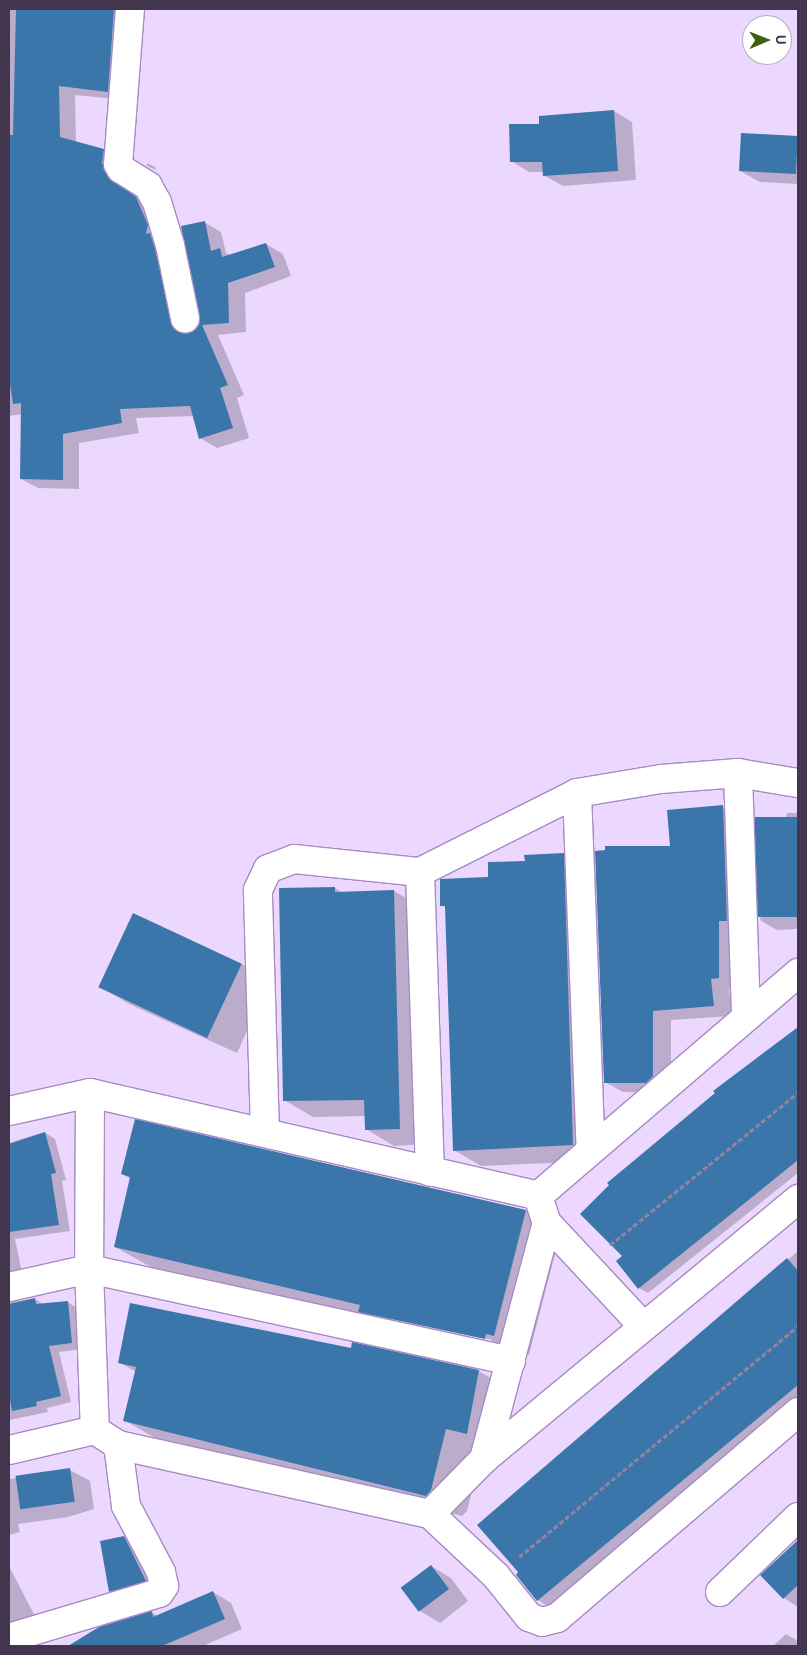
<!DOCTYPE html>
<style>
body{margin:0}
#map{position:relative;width:807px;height:1655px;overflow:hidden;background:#ecd8fe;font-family:"DM Sans",sans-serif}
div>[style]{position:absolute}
.shadow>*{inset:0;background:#0003}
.building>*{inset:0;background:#3b76ab;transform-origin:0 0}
.path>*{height:3px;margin-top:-1.5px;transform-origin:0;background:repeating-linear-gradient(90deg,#9282a1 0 5px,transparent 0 7.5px)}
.roads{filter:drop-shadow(1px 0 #a889c4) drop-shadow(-1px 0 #a889c4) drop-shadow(0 1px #a889c4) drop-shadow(0 -1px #a889c4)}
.street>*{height:28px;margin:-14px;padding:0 14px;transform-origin:14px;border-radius:14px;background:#fff}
span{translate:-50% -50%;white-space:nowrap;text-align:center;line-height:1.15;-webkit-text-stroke:5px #fff;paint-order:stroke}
.frame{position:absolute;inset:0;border:10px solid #42354e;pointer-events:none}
.north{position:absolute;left:742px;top:15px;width:50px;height:50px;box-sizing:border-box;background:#fff;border:1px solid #b3aeb8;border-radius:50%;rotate:89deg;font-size:14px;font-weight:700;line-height:20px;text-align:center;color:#42354e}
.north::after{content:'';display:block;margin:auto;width:18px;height:22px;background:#436012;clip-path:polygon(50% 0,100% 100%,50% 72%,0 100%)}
</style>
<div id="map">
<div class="shadow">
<i style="clip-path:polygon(9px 9px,137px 9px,124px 100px,75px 95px,76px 142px,103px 150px,120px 160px,119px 174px,124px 188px,153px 208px,171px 259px,186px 333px,196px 331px,202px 315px,204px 222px,221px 232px,226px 253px,231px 256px,266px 244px,283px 254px,291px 276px,245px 293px,246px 332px,218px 335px,244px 395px,237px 398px,249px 438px,217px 448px,200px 438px,194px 416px,136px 418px,139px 433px,79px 443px,79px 489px,38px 488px,21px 479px,22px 414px,9px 416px,9px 314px,33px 311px,33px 269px,9px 271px)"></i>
<i style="clip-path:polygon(614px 111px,632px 122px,636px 180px,563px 186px,545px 176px,544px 172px,529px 172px,511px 161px,541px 125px)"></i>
<i style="clip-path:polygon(742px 134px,798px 138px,798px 184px,760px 182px,740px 171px)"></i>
<i style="clip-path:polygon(147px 163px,155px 167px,156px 170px,147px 166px)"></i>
<i style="clip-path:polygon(723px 807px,741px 817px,737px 988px,729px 989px,732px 1016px,671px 1020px,671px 1087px,664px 1093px,623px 1092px,605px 1082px,671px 847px,668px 811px)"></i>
<i style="clip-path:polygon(787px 813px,798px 813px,798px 926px,796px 929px,777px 930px,760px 920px)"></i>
<i style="clip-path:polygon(563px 854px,590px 869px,598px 1161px,481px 1166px,454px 1150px,446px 908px,442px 905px,526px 863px)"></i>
<i style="clip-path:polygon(335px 888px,343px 893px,394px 891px,422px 907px,428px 1144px,394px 1146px,366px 1129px,365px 1116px,313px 1117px,284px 1100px)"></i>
<i style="clip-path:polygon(242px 964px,270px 980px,237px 1053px,129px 1004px,101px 987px)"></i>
<i style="clip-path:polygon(798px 1029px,798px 1173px,648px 1293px,639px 1288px,623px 1256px)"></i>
<i style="clip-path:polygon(44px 1132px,55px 1139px,66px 1180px,62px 1181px,70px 1231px,15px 1239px,23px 1277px,9px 1284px,9px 1143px)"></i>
<i style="clip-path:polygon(evenodd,122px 1174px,526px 1211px,561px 1231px,529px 1355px,151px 1267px,115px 1247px,131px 1179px,122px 1174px,377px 1314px,492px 1340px,491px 1342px,380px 1318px,377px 1314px)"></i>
<i style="clip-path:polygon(798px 1251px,798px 1402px,551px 1608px,538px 1600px,520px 1573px,479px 1525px)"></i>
<i style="clip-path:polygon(35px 1299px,44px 1305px,67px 1302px,79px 1309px,83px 1349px,59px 1352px,71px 1402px,47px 1408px,48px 1412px,9px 1420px,9px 1302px)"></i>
<i style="clip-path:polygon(352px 1349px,479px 1371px,514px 1392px,502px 1453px,482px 1449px,467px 1511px,462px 1516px,160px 1441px,124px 1420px,136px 1372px,119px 1362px)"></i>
<i style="clip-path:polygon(70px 1470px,90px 1481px,94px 1509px,68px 1517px,18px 1524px,20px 1532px,9px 1535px,9px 1479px)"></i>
<i style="clip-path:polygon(124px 1537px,142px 1548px,163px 1591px,128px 1601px,110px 1591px)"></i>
<i style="clip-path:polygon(788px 1551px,798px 1557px,798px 1607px,784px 1598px)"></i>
<i style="clip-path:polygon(9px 1566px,39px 1624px,9px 1646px)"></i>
<i style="clip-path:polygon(431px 1566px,451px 1578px,468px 1601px,440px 1623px,420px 1611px)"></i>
<i style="clip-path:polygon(213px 1592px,231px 1603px,242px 1629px,203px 1646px,71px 1646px,99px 1629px,152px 1613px,158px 1616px)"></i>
<i style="clip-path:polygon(786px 1634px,798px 1641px,798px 1646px,773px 1646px)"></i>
</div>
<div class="building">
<i style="clip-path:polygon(16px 9px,114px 9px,108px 92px,59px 86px,60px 137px,104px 149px,102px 163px,108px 177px,136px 197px,148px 225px,146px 234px,150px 233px,155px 249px,174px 329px,189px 333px,200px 322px,181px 226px,205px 221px,211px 251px,220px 248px,222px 257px,266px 243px,275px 267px,228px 283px,229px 323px,202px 325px,228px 385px,220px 388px,233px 428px,199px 439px,190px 406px,120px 409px,122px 423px,63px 434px,63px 480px,20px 479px,21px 403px,13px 404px,9px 377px,9px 135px,13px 135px)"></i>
<i style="clip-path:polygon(614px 110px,618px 171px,543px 176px,542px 162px,510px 162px,509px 124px,539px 124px,539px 116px)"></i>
<i style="left:741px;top:133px;width:57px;height:38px;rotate:3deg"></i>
<i style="clip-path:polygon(723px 805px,727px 921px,719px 921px,719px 978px,711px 979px,714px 1006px,653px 1011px,653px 1076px,646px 1083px,604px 1083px,595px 851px,605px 850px,605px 846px,670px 846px,667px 810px)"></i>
<i style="left:798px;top:817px;width:100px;height:43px;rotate:90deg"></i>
<i style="clip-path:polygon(564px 853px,573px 1145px,453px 1151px,445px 906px,440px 906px,440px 879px,488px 877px,488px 862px,525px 861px,524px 855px)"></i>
<i style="clip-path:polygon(335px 887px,335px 892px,394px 890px,400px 1129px,365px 1130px,364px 1100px,283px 1101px,279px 888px)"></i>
<i style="left:133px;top:913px;width:120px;height:82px;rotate:25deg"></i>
<i style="clip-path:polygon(798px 1027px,798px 1160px,638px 1289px,616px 1261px,622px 1256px,580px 1214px,609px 1185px,607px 1183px,715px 1093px,713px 1091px)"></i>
<i style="clip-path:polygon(135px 1119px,526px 1210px,494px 1336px,486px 1334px,485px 1339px,358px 1312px,360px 1305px,114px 1247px,130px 1177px,121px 1174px)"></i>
<i style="clip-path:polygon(45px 1132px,56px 1173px,51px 1174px,59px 1225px,9px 1232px,9px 1144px)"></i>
<i style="clip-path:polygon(787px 1258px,798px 1271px,798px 1385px,537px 1601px,516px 1575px,518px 1572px,477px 1525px)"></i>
<i style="clip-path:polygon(35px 1298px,36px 1304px,68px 1301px,72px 1343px,49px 1346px,61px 1396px,36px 1402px,37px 1406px,12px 1411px,9px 1394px,9px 1304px)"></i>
<i style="clip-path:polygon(130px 1303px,351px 1348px,352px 1342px,479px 1370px,467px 1434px,446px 1429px,431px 1490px,426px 1496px,123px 1421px,136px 1367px,118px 1363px)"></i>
<i style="left:70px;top:1468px;width:34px;height:55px;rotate:82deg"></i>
<i style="clip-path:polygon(124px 1536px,146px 1581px,109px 1592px,100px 1541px)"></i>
<i style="clip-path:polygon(798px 1540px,798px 1585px,783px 1599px,760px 1575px)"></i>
<i style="left:431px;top:1565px;width:30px;height:38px;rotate:53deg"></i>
<i style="clip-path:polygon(213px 1591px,225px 1619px,162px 1646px,68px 1646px,99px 1627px,152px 1611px,153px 1617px)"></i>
</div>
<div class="path">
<i style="left:610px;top:1245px;width:242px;rotate:-39deg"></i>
<i style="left:519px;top:1557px;width:362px;rotate:-39.6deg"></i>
</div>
<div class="roads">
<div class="street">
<i style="left:130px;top:9px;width:155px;rotate:94.4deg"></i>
<i style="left:118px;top:164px;width:6px;rotate:59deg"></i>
<i style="left:121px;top:169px;width:32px;rotate:32deg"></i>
<i style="left:148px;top:186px;width:18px;rotate:61deg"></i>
<i style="left:157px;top:202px;width:45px;rotate:73.2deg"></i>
<i style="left:170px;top:245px;width:75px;rotate:78.4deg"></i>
<i style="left:738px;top:773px;width:244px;rotate:88.1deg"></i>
<i style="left:577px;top:793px;width:357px;rotate:87.8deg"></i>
<i style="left:420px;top:872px;width:300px;rotate:88.1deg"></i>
<i style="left:90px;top:1093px;width:176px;rotate:90.3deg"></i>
<i style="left:89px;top:1269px;width:161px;rotate:87.9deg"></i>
<i style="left:95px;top:1430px;width:27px;rotate:33deg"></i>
<i style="left:118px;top:1445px;width:320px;rotate:12.5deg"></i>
<i style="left:430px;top:1514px;width:91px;rotate:43.2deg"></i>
<i style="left:496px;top:1576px;width:53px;rotate:51.2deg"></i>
<i style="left:529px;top:1617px;width:14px;rotate:21deg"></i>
<i style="left:542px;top:1622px;width:16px;rotate:-15deg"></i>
<i style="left:557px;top:1618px;width:317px;rotate:-40.5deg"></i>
<i style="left:9px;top:1111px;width:83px;rotate:-12.5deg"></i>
<i style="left:90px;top:1093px;width:460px;rotate:12.9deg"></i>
<i style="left:538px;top:1196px;width:28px;rotate:72deg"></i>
<i style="left:547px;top:1223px;width:141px;rotate:47deg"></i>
<i style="left:265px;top:1132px;width:242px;rotate:-91.7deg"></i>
<i style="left:258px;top:890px;width:23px;rotate:-65deg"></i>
<i style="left:268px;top:869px;width:28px;rotate:-21deg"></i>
<i style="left:294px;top:859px;width:127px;rotate:5.9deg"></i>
<i style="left:420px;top:872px;width:176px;rotate:-26.7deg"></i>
<i style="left:577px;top:793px;width:85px;rotate:-9.5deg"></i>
<i style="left:661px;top:779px;width:77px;rotate:-4.5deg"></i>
<i style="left:738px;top:773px;width:61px;rotate:9.5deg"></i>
<i style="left:538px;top:1196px;width:343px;rotate:-40.6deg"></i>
<i style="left:9px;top:1287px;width:82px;rotate:-12.7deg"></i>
<i style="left:89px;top:1269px;width:432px;rotate:12.3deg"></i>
<i style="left:9px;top:1450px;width:88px;rotate:-13.1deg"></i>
<i style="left:484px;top:1459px;width:244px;rotate:-75.1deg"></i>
<i style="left:430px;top:1514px;width:77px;rotate:-45.5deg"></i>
<i style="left:484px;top:1459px;width:408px;rotate:-39.6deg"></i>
<i style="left:720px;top:1592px;width:108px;rotate:-43.9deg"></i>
<i style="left:9px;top:1638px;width:157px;rotate:-16.7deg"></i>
<i style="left:159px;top:1593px;width:9px;rotate:-54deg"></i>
<i style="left:164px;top:1586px;width:14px;rotate:-102deg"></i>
<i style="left:161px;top:1572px;width:75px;rotate:-117.9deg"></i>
<i style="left:126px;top:1506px;width:62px;rotate:-97.5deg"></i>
</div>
</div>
<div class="frame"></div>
<div class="north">U</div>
</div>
